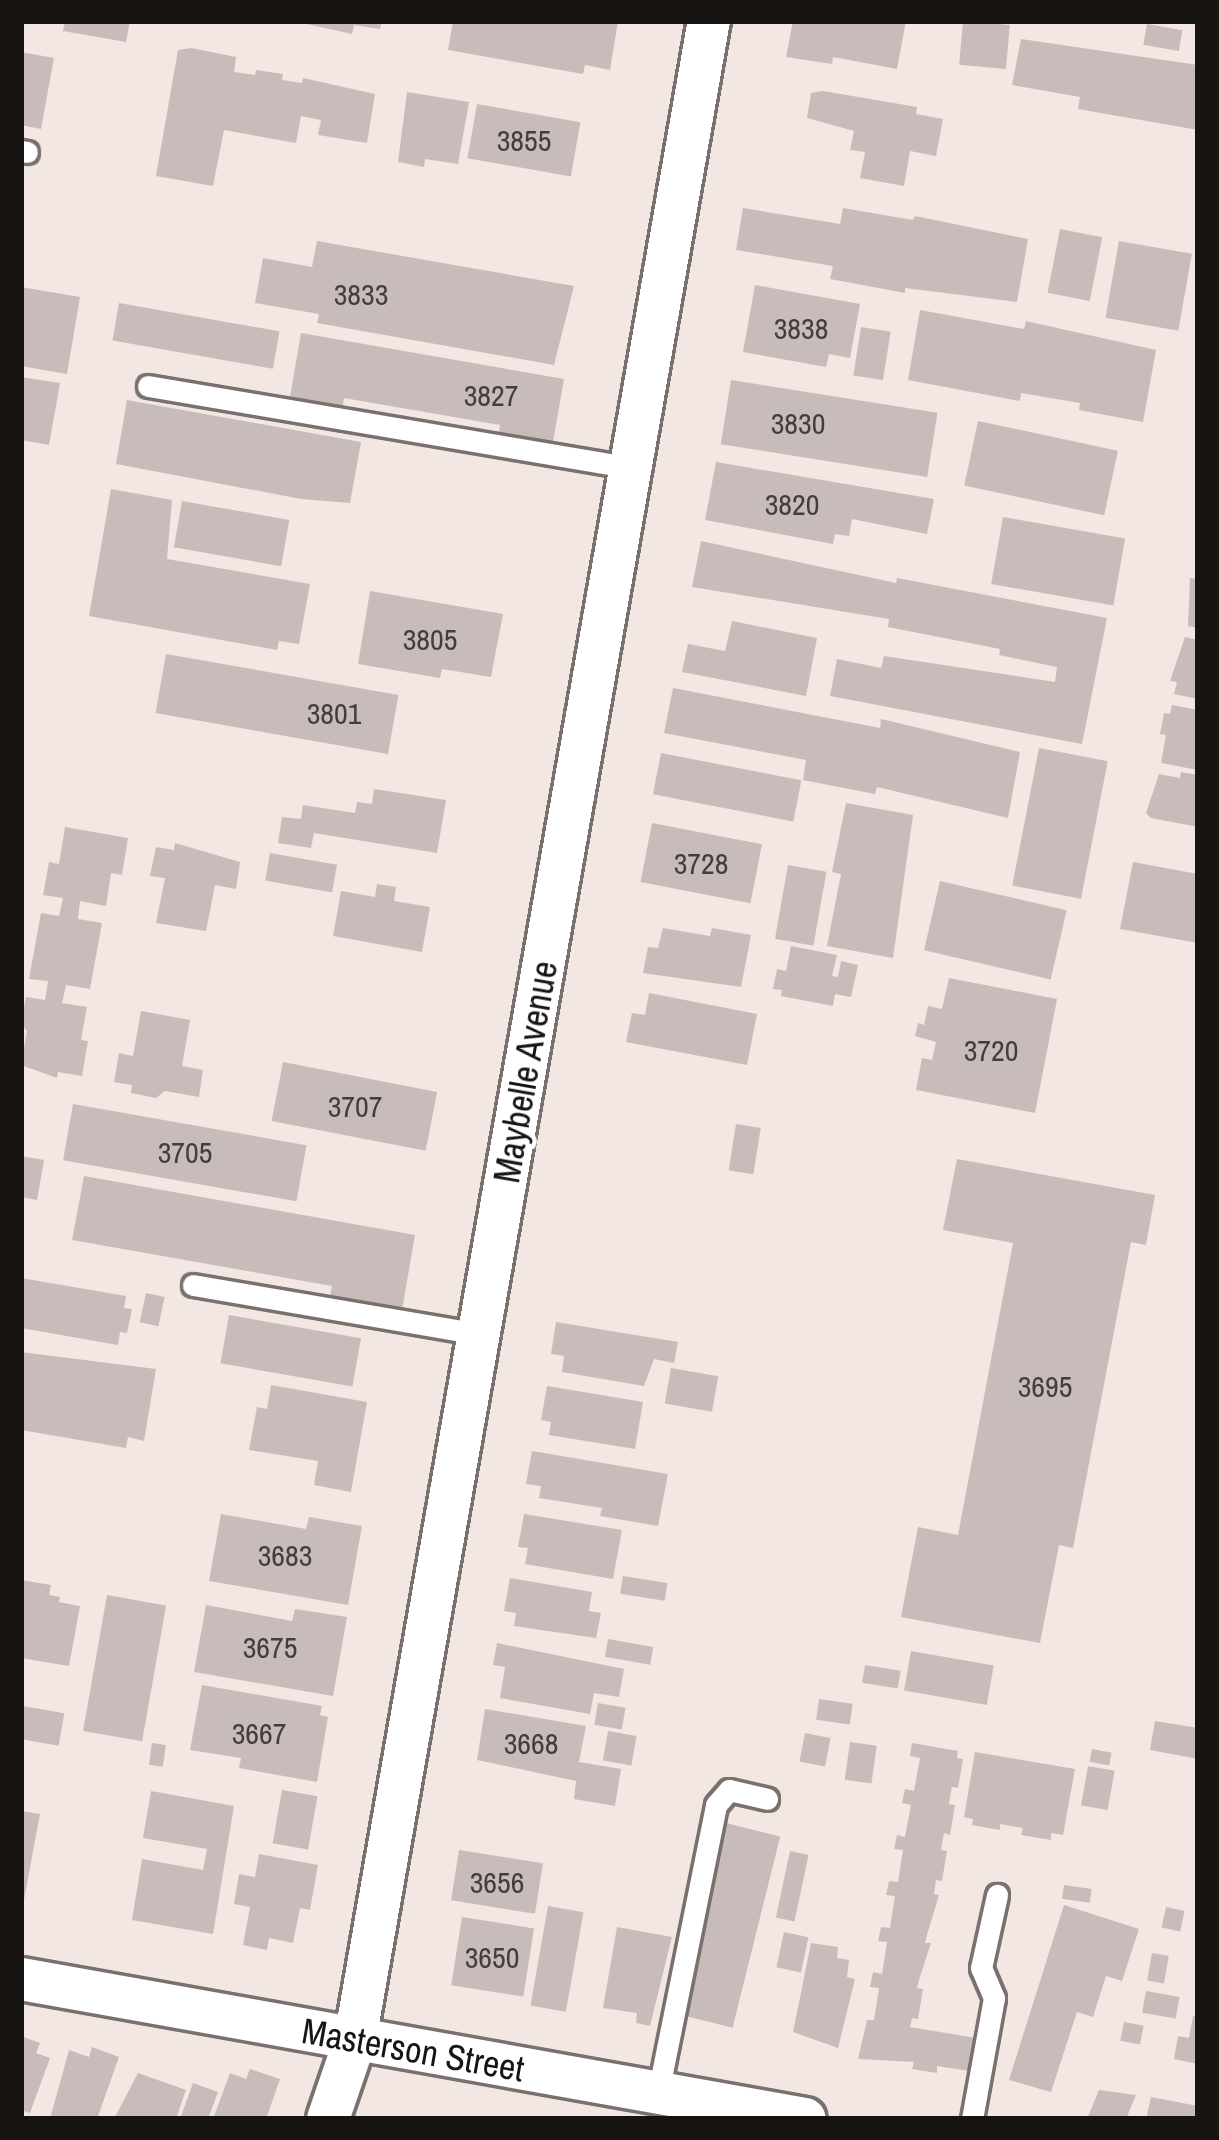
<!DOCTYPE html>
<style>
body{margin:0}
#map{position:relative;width:1219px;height:2140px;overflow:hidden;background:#f2e7e3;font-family:"Archivo Narrow",sans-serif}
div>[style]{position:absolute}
.building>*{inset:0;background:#c7bcb9;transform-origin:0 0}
.roads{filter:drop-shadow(3px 0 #7a706d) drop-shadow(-3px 0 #7a706d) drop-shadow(0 3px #7a706d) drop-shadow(0 -3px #7a706d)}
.lane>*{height:21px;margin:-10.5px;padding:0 10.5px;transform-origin:10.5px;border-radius:10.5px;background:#fff}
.street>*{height:42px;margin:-21px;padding:0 21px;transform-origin:21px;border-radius:21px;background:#fff}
span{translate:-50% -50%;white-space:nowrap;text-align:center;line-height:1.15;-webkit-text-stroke:9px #fff;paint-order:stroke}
.number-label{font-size:30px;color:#433e3c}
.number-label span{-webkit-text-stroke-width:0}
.street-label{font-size:36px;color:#171412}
.frame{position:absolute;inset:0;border:24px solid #171412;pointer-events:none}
</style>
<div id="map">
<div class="building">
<i style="clip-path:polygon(65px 21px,130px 21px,126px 42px,63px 31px)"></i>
<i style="clip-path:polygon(293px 21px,382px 21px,380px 29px,354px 25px,352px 34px)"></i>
<i style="clip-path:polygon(453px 21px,618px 21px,610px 70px,585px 65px,583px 74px,448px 50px)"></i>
<i style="clip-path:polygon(793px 21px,906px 21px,897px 69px,833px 57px,832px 64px,786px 57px)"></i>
<i style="left:963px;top:21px;width:47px;height:44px;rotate:5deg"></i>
<i style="left:1147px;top:24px;width:36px;height:21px;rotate:10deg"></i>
<i style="clip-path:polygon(1021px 39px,1198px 65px,1198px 130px,1078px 109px,1080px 97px,1012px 85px)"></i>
<i style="clip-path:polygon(191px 48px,236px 57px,234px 72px,255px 75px,256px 70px,283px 74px,282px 80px,302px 83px,303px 78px,375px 94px,367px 143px,318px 135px,321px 120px,301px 116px,296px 143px,224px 130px,213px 186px,156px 176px,178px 50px)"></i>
<i style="clip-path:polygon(21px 52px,54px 58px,41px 129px,21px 125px)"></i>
<i style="clip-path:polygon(823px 91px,917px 107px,916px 114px,943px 119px,936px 156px,910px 151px,904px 186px,860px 178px,865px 152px,850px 150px,854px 131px,807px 118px,811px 93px)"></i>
<i style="clip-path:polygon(407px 92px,469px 102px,458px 164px,425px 159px,424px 167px,398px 162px)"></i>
<i style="left:477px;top:104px;width:105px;height:55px;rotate:10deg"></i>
<i style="clip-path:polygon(743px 208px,840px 224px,843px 208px,913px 220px,915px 216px,1028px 239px,1017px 302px,905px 288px,905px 293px,830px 279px,833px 266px,736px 250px)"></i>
<i style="left:1060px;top:229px;width:43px;height:65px;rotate:11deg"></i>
<i style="clip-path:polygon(317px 241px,574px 286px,554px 365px,317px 323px,319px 314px,255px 303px,263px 258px,312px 267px)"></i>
<i style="left:1119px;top:241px;width:74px;height:78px;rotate:10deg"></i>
<i style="clip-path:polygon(755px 285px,860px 304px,850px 358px,829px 354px,826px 367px,743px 352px)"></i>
<i style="clip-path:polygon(21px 287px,80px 297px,67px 374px,21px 366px)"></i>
<i style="left:119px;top:303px;width:163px;height:38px;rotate:10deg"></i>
<i style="clip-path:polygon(920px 310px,1024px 329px,1026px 321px,1156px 350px,1143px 422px,1079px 410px,1080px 403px,1021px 393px,1020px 401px,908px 380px)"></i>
<i style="left:861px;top:327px;width:30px;height:49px;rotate:9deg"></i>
<i style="clip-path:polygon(301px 333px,564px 379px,552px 448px,498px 439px,500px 425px,344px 398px,342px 412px,289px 403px)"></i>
<i style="clip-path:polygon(21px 377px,60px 383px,49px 445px,21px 440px)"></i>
<i style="left:731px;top:380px;width:209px;height:65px;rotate:9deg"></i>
<i style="clip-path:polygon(127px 400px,361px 442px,350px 503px,301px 499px,116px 464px)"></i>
<i style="left:978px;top:421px;width:143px;height:66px;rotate:12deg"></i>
<i style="clip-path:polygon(716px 462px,934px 499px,927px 534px,852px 519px,849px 536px,835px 534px,833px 544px,705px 520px)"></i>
<i style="clip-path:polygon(111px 489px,172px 500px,167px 559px,310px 584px,299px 644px,279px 641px,277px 650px,89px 616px)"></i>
<i style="left:182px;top:501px;width:109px;height:47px;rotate:10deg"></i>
<i style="left:1003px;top:517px;width:124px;height:68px;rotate:10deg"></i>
<i style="clip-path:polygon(701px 541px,896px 583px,897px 578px,1107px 618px,1082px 744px,830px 696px,837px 659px,881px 668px,884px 656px,1055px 682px,1057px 667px,999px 655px,1000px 649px,888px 627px,889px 619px,692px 587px)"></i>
<i style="clip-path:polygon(1190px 578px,1198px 579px,1198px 628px,1188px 626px)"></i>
<i style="clip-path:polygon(370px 591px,503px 614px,491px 677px,442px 669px,440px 678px,358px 664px)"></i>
<i style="clip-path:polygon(732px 621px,817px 638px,806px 696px,682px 672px,688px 644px,725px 651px)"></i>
<i style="clip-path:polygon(1185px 637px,1198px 640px,1198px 699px,1174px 694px,1177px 682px,1170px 681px)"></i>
<i style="left:166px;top:654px;width:236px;height:60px;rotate:10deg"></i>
<i style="clip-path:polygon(673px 688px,880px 728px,881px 719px,1020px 752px,1008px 818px,877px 787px,875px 794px,803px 780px,806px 760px,664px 733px)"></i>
<i style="clip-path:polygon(1172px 705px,1198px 710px,1198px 770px,1161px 763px,1166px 735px,1160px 734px,1164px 713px,1170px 714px)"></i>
<i style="left:1039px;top:748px;width:70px;height:140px;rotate:11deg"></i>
<i style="left:661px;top:753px;width:143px;height:42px;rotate:11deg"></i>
<i style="clip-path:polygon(1181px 772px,1198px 775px,1198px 827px,1151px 818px,1146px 813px,1159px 774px,1180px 778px)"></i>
<i style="clip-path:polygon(374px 789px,446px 800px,437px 853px,314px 833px,311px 848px,278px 843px,282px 817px,301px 819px,303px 805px,355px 813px,357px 802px,372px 804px)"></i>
<i style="clip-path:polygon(846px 803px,913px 815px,893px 958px,827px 946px,841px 874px,832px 872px)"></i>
<i style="left:652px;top:823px;width:112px;height:60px;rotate:11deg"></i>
<i style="clip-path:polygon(65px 827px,128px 838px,122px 875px,111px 873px,106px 906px,80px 901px,78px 919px,102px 923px,90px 989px,66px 985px,62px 1003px,87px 1007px,81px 1040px,88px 1041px,82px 1076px,58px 1072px,57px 1078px,21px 1065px,27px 1031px,21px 1023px,26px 997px,45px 1000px,48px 981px,29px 979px,41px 913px,59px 916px,63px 898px,43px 895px,49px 862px,59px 864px)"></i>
<i style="clip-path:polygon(175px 843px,240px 862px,236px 889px,215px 885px,206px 931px,156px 923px,165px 878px,150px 876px,156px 847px,174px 850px)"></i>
<i style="left:270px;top:853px;width:68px;height:28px;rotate:10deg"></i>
<i style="clip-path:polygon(1133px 862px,1198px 874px,1198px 943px,1120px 929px)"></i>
<i style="left:788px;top:865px;width:39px;height:75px;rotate:10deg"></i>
<i style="left:940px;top:881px;width:130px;height:71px;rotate:13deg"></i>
<i style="clip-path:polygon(377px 884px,396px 887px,394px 901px,430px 907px,422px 952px,333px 936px,341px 891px,375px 897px)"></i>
<i style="clip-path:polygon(663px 928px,710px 936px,712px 928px,751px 935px,741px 987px,643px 973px,648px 947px,658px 948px)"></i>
<i style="clip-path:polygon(791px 946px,837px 955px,832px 976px,838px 977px,841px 961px,858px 965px,851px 997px,835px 994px,833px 1006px,781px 996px,782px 990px,773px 989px,777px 969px,786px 971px)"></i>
<i style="clip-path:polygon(949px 978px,1057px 999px,1035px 1113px,916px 1090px,922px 1058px,932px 1060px,936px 1042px,915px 1036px,918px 1023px,924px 1025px,928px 1006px,942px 1009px)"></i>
<i style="clip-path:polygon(649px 993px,757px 1014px,747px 1065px,626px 1042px,632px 1013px,645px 1015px)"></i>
<i style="clip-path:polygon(141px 1011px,190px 1020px,182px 1066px,203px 1070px,199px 1097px,165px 1091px,156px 1098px,131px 1093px,132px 1085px,114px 1082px,119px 1053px,133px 1056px)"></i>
<i style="left:283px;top:1062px;width:157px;height:60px;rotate:11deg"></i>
<i style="left:73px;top:1104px;width:237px;height:57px;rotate:10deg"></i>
<i style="left:736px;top:1124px;width:25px;height:47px;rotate:9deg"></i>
<i style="clip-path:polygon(21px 1156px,44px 1160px,37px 1200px,21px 1197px)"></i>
<i style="clip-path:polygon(957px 1159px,1155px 1195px,1146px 1245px,1131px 1242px,1073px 1548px,1059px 1545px,1040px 1643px,901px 1617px,918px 1527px,958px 1535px,1013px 1243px,943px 1230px)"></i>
<i style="clip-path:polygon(84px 1176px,415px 1235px,402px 1310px,330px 1297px,332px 1286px,72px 1240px)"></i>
<i style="clip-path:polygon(21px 1278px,126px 1296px,124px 1308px,132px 1309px,127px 1333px,120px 1332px,118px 1345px,21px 1328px)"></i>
<i style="left:146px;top:1293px;width:19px;height:30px;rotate:12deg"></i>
<i style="left:229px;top:1315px;width:134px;height:49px;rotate:10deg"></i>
<i style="clip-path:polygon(556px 1322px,678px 1342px,674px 1363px,654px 1359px,644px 1386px,562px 1372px,564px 1356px,551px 1354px)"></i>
<i style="clip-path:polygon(21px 1352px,156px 1369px,144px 1441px,128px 1437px,126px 1448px,21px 1430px)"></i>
<i style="left:671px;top:1368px;width:48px;height:36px;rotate:10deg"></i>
<i style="clip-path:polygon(271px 1385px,367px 1402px,351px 1492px,314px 1485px,318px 1461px,249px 1450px,257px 1407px,267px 1409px)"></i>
<i style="clip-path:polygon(547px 1386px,643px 1402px,635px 1449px,549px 1435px,551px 1422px,541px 1420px)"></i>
<i style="clip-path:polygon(532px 1451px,668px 1474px,658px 1526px,600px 1516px,602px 1508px,539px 1498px,541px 1486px,526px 1484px)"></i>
<i style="clip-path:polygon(221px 1514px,306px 1529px,309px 1517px,362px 1526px,348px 1605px,209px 1581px)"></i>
<i style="clip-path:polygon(524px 1514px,622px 1530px,613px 1579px,525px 1564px,528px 1548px,518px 1547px)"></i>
<i style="left:623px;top:1576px;width:45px;height:18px;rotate:9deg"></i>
<i style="clip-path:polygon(510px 1578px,592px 1592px,589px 1611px,601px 1613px,596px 1638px,514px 1626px,516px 1613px,504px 1611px)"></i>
<i style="clip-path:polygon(21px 1580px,51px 1585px,49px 1595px,60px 1597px,59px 1602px,80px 1606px,69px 1666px,21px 1658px)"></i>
<i style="left:107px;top:1595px;width:60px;height:138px;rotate:10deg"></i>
<i style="clip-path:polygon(206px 1605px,292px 1621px,295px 1609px,347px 1617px,333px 1696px,194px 1672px)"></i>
<i style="left:608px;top:1639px;width:46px;height:18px;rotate:10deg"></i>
<i style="clip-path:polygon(497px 1643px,624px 1669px,619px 1697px,594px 1693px,590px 1714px,500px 1698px,505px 1667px,493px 1665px)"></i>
<i style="left:911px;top:1651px;width:84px;height:40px;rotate:10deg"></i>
<i style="left:865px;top:1665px;width:36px;height:18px;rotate:9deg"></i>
<i style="clip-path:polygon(202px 1685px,322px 1706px,320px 1715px,328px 1717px,317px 1782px,239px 1768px,241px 1758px,190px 1750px)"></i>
<i style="left:819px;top:1699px;width:34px;height:21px;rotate:8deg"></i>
<i style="left:598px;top:1703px;width:28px;height:22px;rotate:10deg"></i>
<i style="left:23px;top:1706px;width:42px;height:33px;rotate:10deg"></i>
<i style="clip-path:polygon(485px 1709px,586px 1726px,579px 1762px,621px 1769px,615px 1806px,574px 1799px,576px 1781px,477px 1760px)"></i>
<i style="clip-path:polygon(1155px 1721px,1198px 1728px,1198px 1759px,1150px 1750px)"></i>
<i style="left:608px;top:1731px;width:29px;height:30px;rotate:10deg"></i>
<i style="left:805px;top:1733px;width:26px;height:29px;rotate:11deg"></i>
<i style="left:850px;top:1742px;width:27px;height:38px;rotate:8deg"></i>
<i style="left:152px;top:1743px;width:14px;height:22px;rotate:8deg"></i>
<i style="clip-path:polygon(912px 1743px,958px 1751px,957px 1758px,963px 1759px,958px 1788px,952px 1787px,950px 1797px,949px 1804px,955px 1805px,950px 1835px,944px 1833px,941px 1850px,947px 1851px,942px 1881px,936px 1880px,934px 1894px,939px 1895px,927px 1935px,925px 1943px,931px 1943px,919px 1980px,917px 1988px,923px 1989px,918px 2019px,912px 2018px,910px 2027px,976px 2038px,970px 2071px,937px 2066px,937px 2073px,912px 2069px,914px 2062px,858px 2059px,867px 2020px,874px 2020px,879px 1988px,870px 1987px,873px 1972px,882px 1974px,887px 1942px,878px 1941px,881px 1927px,890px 1928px,895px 1896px,886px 1895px,889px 1881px,898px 1882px,903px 1850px,894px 1849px,897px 1835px,905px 1837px,911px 1805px,902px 1803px,905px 1789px,914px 1791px,920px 1758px,910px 1756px)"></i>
<i style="left:1092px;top:1749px;width:20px;height:13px;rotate:11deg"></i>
<i style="clip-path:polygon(975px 1752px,1075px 1769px,1063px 1835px,1051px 1833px,1051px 1840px,1021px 1835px,1023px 1828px,1000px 1824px,1000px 1830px,972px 1825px,973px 1819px,964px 1817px)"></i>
<i style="left:1088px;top:1766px;width:27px;height:40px;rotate:10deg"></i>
<i style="left:282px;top:1790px;width:36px;height:54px;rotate:10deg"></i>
<i style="clip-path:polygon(151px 1791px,234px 1806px,213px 1934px,132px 1920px,142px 1859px,203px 1870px,207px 1849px,143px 1838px)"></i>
<i style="clip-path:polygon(21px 1811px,40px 1814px,23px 1905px,21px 1905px)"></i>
<i style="left:722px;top:1822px;width:60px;height:197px;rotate:14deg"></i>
<i style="left:459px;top:1850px;width:85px;height:51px;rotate:9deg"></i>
<i style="left:790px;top:1851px;width:19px;height:68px;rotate:12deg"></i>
<i style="clip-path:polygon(259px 1854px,318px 1865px,310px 1910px,300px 1908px,293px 1943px,269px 1938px,267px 1950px,243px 1945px,250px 1907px,234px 1904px,239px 1874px,255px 1877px)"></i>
<i style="left:1064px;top:1885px;width:28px;height:14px;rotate:8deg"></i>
<i style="clip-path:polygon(1064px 1905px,1139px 1929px,1122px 1981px,1106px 1976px,1093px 2017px,1077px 2012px,1051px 2092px,1009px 2080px)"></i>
<i style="left:548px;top:1906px;width:36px;height:101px;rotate:10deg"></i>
<i style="left:1166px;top:1907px;width:19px;height:21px;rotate:12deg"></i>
<i style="left:462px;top:1917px;width:73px;height:69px;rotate:9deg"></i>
<i style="clip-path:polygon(617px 1927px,672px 1937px,650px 2026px,636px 2023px,637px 2013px,603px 2008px)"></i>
<i style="left:784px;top:1932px;width:25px;height:36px;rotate:12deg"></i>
<i style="clip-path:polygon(811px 1943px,838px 1947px,837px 1958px,849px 1960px,847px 1977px,855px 1979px,838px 2048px,793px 2032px)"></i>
<i style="left:1152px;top:1953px;width:17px;height:28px;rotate:10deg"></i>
<i style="left:1146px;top:1991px;width:34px;height:22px;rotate:10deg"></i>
<i style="clip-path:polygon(1193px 2016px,1198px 2017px,1198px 2064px,1174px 2059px,1178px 2036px,1189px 2038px)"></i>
<i style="left:1124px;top:2022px;width:20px;height:19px;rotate:11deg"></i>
<i style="clip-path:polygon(21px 2036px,40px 2043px,36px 2053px,50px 2058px,30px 2113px,21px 2110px)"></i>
<i style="clip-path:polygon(92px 2047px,119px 2057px,97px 2119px,50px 2119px,69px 2050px,89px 2057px)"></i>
<i style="clip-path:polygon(250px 2069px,280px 2079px,266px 2119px,213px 2119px,230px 2073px,246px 2079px)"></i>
<i style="clip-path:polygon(138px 2073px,186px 2090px,176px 2119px,114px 2119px)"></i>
<i style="clip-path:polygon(193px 2083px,218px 2092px,208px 2119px,180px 2119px)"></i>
<i style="clip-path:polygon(1099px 2090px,1136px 2095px,1126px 2119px,1087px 2119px)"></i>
<i style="clip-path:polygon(1151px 2097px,1198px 2106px,1198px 2119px,1146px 2119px)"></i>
</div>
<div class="roads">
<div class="lane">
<i style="left:21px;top:151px;width:6px;rotate:9deg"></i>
<i style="left:148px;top:386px;width:491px;rotate:9.6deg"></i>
<i style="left:193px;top:1285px;width:291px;rotate:9.7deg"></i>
<i style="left:658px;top:2093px;width:294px;rotate:-78.6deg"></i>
<i style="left:716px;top:1805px;width:20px;rotate:-49deg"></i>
<i style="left:729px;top:1790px;width:39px;rotate:13deg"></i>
<i style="left:972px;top:2119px;width:123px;rotate:-79.7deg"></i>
<i style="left:994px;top:1998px;width:33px;rotate:-113deg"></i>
<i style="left:981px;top:1968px;width:75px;rotate:-77.6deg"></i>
</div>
<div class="street">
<i style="left:21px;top:1979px;width:796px;rotate:10.12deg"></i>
<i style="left:328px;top:2119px;width:83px;rotate:-71.1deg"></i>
<i style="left:355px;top:2040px;width:2050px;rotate:-80.06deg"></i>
</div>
</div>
<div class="number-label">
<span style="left:524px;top:140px">3855</span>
<span style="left:361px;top:294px">3833</span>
<span style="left:801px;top:328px">3838</span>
<span style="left:491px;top:395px">3827</span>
<span style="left:798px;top:423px">3830</span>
<span style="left:792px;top:504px">3820</span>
<span style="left:430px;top:639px">3805</span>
<span style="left:334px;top:713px">3801</span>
<span style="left:701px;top:863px">3728</span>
<span style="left:991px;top:1050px">3720</span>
<span style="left:355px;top:1106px">3707</span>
<span style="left:185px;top:1152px">3705</span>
<span style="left:1045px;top:1386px">3695</span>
<span style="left:285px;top:1555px">3683</span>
<span style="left:270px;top:1647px">3675</span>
<span style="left:259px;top:1733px">3667</span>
<span style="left:531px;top:1743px">3668</span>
<span style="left:497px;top:1882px">3656</span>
<span style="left:492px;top:1957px">3650</span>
</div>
<div class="street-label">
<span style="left:526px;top:1072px;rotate:-80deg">Maybelle Avenue</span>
<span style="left:413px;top:2050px;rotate:10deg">Masterson Street</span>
</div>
<div class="frame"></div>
</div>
